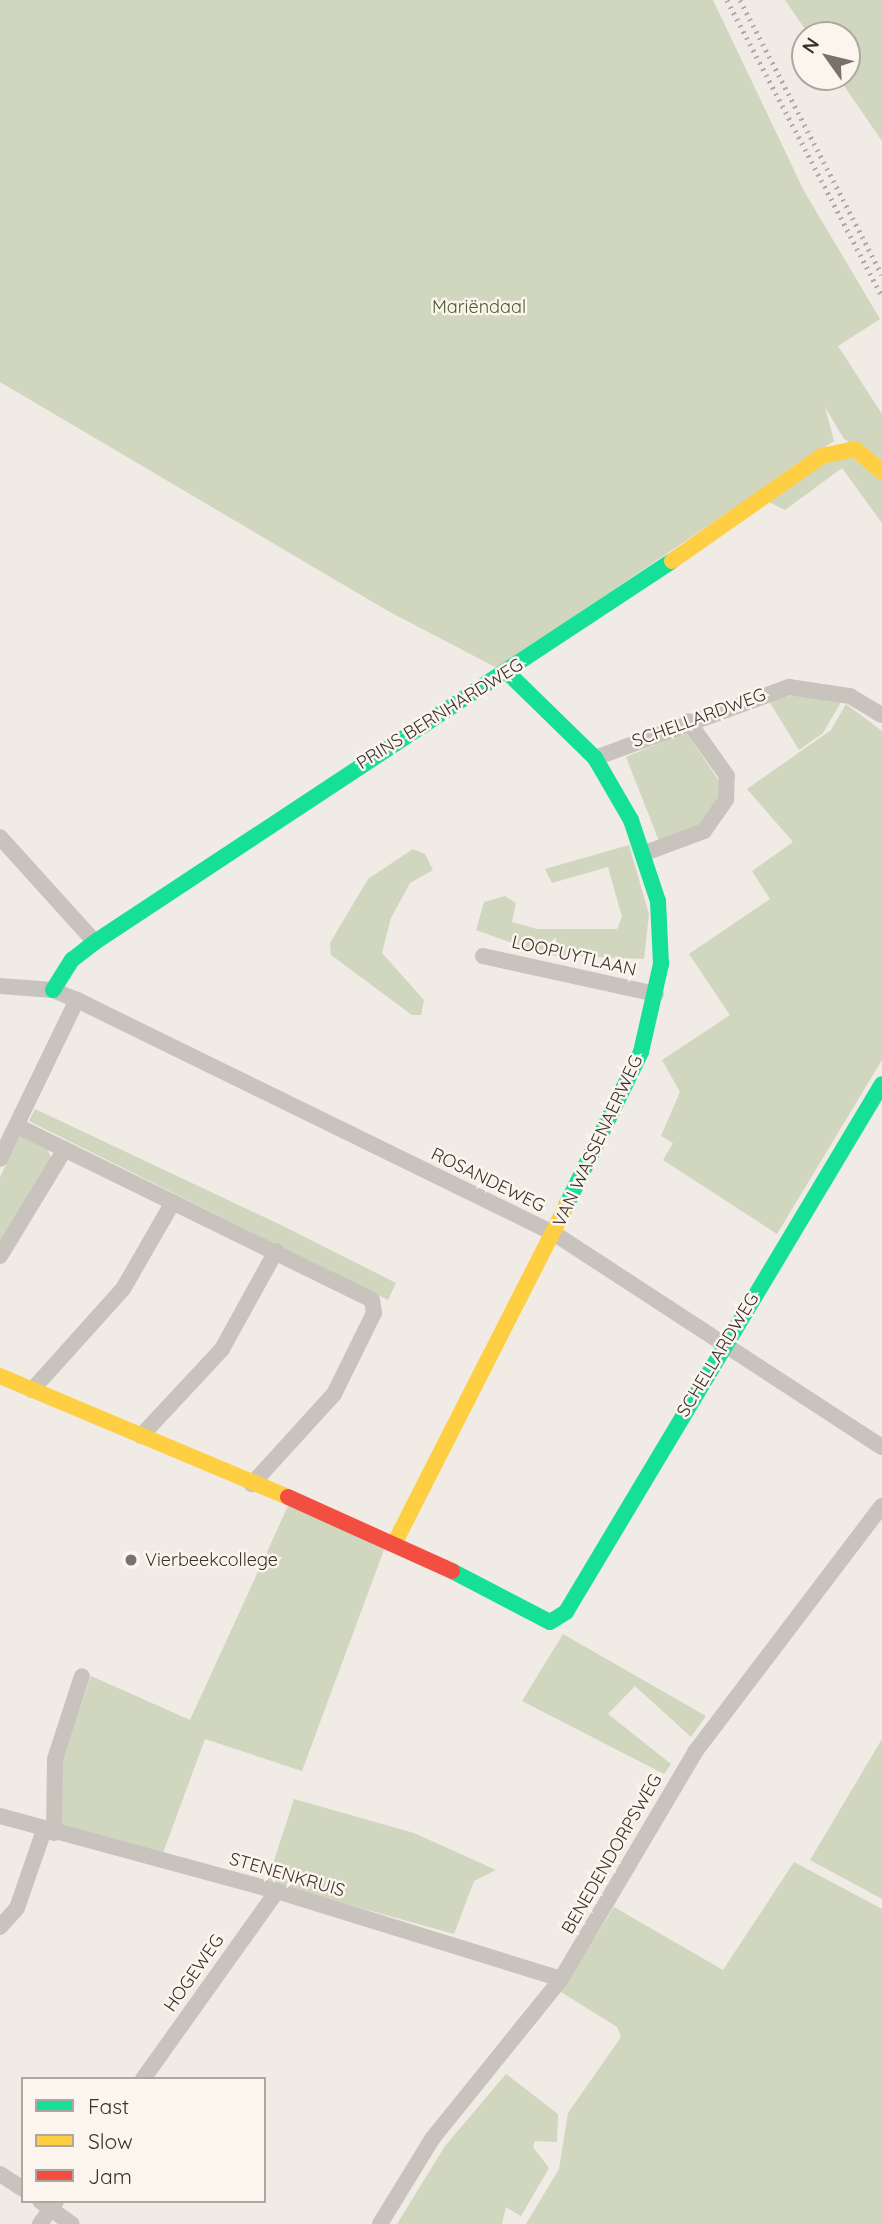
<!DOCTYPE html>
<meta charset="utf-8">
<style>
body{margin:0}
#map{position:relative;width:882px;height:2224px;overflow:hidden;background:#f0ebe5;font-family:Quicksand,sans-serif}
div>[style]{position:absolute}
.green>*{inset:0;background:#d1d6bf}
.street>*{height:16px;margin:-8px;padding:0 8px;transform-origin:8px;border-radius:8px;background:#c9c3be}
.fast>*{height:16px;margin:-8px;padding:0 8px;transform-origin:8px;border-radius:8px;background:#16e098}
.slow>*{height:16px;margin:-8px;padding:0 8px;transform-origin:8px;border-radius:8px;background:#ffcf43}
.jam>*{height:16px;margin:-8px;padding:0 8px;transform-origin:8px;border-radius:8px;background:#f24e42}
.rail>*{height:5px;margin-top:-2.5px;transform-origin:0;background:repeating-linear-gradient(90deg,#b1aca8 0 2px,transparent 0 7px)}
.dots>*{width:19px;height:19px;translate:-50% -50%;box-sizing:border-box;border:4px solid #fbf5ee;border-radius:50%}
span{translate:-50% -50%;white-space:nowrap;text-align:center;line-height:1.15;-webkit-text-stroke:5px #fbf5ee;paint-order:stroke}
.park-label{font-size:18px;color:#4a5a2e}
.street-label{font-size:18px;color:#3b302b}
.poi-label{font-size:18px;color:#3b302b}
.left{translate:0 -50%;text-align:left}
.legend{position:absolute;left:21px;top:2077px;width:245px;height:126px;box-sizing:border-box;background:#fbf5ee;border:2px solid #aea6a0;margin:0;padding:9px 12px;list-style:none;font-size:21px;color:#3b302b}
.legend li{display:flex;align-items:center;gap:14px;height:35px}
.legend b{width:35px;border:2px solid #aea6a0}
.north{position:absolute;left:791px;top:21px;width:70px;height:70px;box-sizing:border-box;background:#fbf5ee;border:2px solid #aea6a0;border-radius:50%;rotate:304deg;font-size:19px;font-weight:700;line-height:28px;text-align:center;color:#3b302b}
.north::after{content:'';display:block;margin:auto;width:24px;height:32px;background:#7a716c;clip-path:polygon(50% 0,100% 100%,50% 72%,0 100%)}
</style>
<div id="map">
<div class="green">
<i style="clip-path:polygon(0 0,713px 0,804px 191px,880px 319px,838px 346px,882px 414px,882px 461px,844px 439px,825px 407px,834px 441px,497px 668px,388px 611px,0 382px)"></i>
<i style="clip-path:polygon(785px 0,882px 0,882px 141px,838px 77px,847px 77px,847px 35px,809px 35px)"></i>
<i style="clip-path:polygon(852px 457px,882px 480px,882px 523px,842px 468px,785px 510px,767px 501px,823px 462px)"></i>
<i style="clip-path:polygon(802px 695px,841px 702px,823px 733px,799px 750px,767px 698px)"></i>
<i style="clip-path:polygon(846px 704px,882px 731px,882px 1060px,777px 1234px,663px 1160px,673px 1143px,661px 1136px,680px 1092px,662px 1060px,730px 1015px,689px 954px,770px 899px,752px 871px,793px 842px,747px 789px,831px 730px)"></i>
<i style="clip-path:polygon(686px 732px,723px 787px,704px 825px,659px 841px,626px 757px)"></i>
<i style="clip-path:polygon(629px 845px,649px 914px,644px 959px,546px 955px,476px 930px,484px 902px,505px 896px,516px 903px,512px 922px,537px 929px,617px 929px,622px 917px,608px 867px,552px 883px,545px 869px)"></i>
<i style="clip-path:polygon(413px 849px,425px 854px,433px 870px,410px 883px,391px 918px,382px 953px,424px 1000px,421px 1015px,412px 1015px,331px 955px,330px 943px,368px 879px)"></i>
<i style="clip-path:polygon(35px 1109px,281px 1225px,396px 1283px,388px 1300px,29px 1121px)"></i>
<i style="clip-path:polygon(20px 1136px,47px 1148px,52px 1160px,0 1248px,0 1177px)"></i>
<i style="clip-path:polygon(288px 1506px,385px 1547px,302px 1771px,205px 1739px,163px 1853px,61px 1825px,62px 1761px,91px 1676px,190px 1720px)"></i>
<i style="clip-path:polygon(563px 1634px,706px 1716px,691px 1737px,635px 1686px,608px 1714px,671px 1764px,664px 1774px,522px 1701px)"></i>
<i style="clip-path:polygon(882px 1739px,882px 1899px,810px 1860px)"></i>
<i style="clip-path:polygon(294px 1799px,414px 1833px,496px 1870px,474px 1881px,454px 1934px,267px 1882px)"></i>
<i style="clip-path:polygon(794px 1862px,882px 1909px,882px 2224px,526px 2224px,559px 2169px,568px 2113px,621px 2037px,617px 2027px,561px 1992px,614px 1907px,723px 1970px)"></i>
<i style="clip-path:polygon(506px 2074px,558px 2114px,557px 2142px,535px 2141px,533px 2147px,549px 2168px,521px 2216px,506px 2207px,502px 2224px,397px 2224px,445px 2146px)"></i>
</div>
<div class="street">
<i style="left:595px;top:758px;width:207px;rotate:-20.1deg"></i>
<i style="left:789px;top:687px;width:62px;rotate:8.4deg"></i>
<i style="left:850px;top:696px;width:37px;rotate:31deg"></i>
<i style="left:0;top:837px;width:142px;rotate:47.9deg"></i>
<i style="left:645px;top:853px;width:63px;rotate:-20.4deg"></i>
<i style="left:704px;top:831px;width:39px;rotate:-55deg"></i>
<i style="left:726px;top:799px;width:23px;rotate:-88deg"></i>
<i style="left:727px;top:776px;width:67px;rotate:-125.3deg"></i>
<i style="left:483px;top:956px;width:177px;rotate:12.4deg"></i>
<i style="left:0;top:986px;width:53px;rotate:4.3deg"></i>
<i style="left:53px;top:990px;width:26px;rotate:23deg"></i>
<i style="left:77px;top:1000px;width:532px;rotate:26.08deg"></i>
<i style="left:555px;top:1234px;width:390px;rotate:33.1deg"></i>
<i style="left:17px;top:1126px;width:395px;rotate:26.1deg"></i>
<i style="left:372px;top:1300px;width:13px;rotate:81deg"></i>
<i style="left:374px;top:1313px;width:90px;rotate:116.3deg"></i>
<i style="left:334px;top:1394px;width:122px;rotate:132.3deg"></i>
<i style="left:0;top:1159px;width:177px;rotate:-64.2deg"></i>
<i style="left:0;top:1256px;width:125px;rotate:-58.7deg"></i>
<i style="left:32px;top:1390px;width:136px;rotate:-48deg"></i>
<i style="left:123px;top:1289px;width:100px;rotate:-60.1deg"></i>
<i style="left:141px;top:1436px;width:119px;rotate:-47deg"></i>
<i style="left:222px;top:1349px;width:112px;rotate:-61.1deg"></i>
<i style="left:0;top:1816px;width:287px;rotate:15.2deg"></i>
<i style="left:277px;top:1891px;width:297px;rotate:17.2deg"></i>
<i style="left:54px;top:1833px;width:74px;rotate:-89.2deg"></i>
<i style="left:55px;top:1759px;width:87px;rotate:-72deg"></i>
<i style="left:0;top:1927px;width:25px;rotate:-48deg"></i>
<i style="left:17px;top:1908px;width:83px;rotate:-70.9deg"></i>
<i style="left:143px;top:2079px;width:231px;rotate:-54.5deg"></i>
<i style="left:0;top:2174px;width:27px;rotate:33deg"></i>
<i style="left:40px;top:2201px;width:39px;rotate:36deg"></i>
<i style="left:40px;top:2224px;width:28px;rotate:-55deg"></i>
<i style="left:380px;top:2224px;width:100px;rotate:-58.5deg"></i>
<i style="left:432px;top:2139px;width:206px;rotate:-51.1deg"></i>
<i style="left:561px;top:1979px;width:264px;rotate:-59.4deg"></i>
<i style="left:695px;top:1752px;width:309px;rotate:-52.8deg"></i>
</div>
<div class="fast">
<i style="left:507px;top:672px;width:123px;rotate:44.3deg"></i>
<i style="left:595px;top:758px;width:72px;rotate:59.9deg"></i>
<i style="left:631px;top:820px;width:85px;rotate:71.6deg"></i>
<i style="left:658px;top:901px;width:63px;rotate:87.3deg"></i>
<i style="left:661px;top:964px;width:90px;rotate:102.8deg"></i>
<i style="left:641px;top:1052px;width:171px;rotate:116deg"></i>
<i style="left:53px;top:990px;width:36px;rotate:-58deg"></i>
<i style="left:72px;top:960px;width:29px;rotate:-38deg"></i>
<i style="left:95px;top:942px;width:691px;rotate:-33.44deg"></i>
<i style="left:452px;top:1571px;width:110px;rotate:27.5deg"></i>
<i style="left:550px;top:1622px;width:19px;rotate:-32deg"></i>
<i style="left:566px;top:1612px;width:615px;rotate:-59.1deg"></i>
</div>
<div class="slow">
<i style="left:672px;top:561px;width:183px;rotate:-35deg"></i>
<i style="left:822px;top:456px;width:34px;rotate:-12deg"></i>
<i style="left:855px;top:449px;width:35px;rotate:40deg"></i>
<i style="left:0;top:1376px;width:312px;rotate:22.8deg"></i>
<i style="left:395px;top:1542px;width:377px;rotate:-63deg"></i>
</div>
<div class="jam">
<i style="left:288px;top:1497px;width:180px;rotate:24.3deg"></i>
</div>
<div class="rail">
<i style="left:727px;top:0;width:335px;rotate:62.4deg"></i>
<i style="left:740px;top:0;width:309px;rotate:62.7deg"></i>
</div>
<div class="dots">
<i style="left:131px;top:1560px;background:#7a716c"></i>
</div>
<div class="park-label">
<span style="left:479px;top:307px">Mariëndaal</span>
</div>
<div class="street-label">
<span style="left:440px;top:714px;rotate:-32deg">PRINS BERNHARDWEG</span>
<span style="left:699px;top:718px;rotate:-20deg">SCHELLARDWEG</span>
<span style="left:574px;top:956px;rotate:13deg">LOOPUYTLAAN</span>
<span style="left:598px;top:1141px;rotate:-65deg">VAN WASSENAERWEG</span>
<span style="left:488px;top:1180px;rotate:26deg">ROSANDEWEG</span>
<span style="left:718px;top:1355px;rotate:-59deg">SCHELLARDWEG</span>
<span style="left:612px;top:1854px;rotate:-60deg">BENEDENDORPSWEG</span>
<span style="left:287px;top:1875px;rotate:16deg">STENENKRUIS</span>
<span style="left:194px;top:1973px;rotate:-55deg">HOGEWEG</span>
</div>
<div class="poi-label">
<span class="left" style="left:145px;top:1560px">Vierbeekcollege</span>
</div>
<ul class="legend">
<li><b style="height:9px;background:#16e098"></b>Fast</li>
<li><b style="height:9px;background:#ffcf43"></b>Slow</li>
<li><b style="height:9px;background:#f24e42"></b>Jam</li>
</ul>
<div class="north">N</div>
</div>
